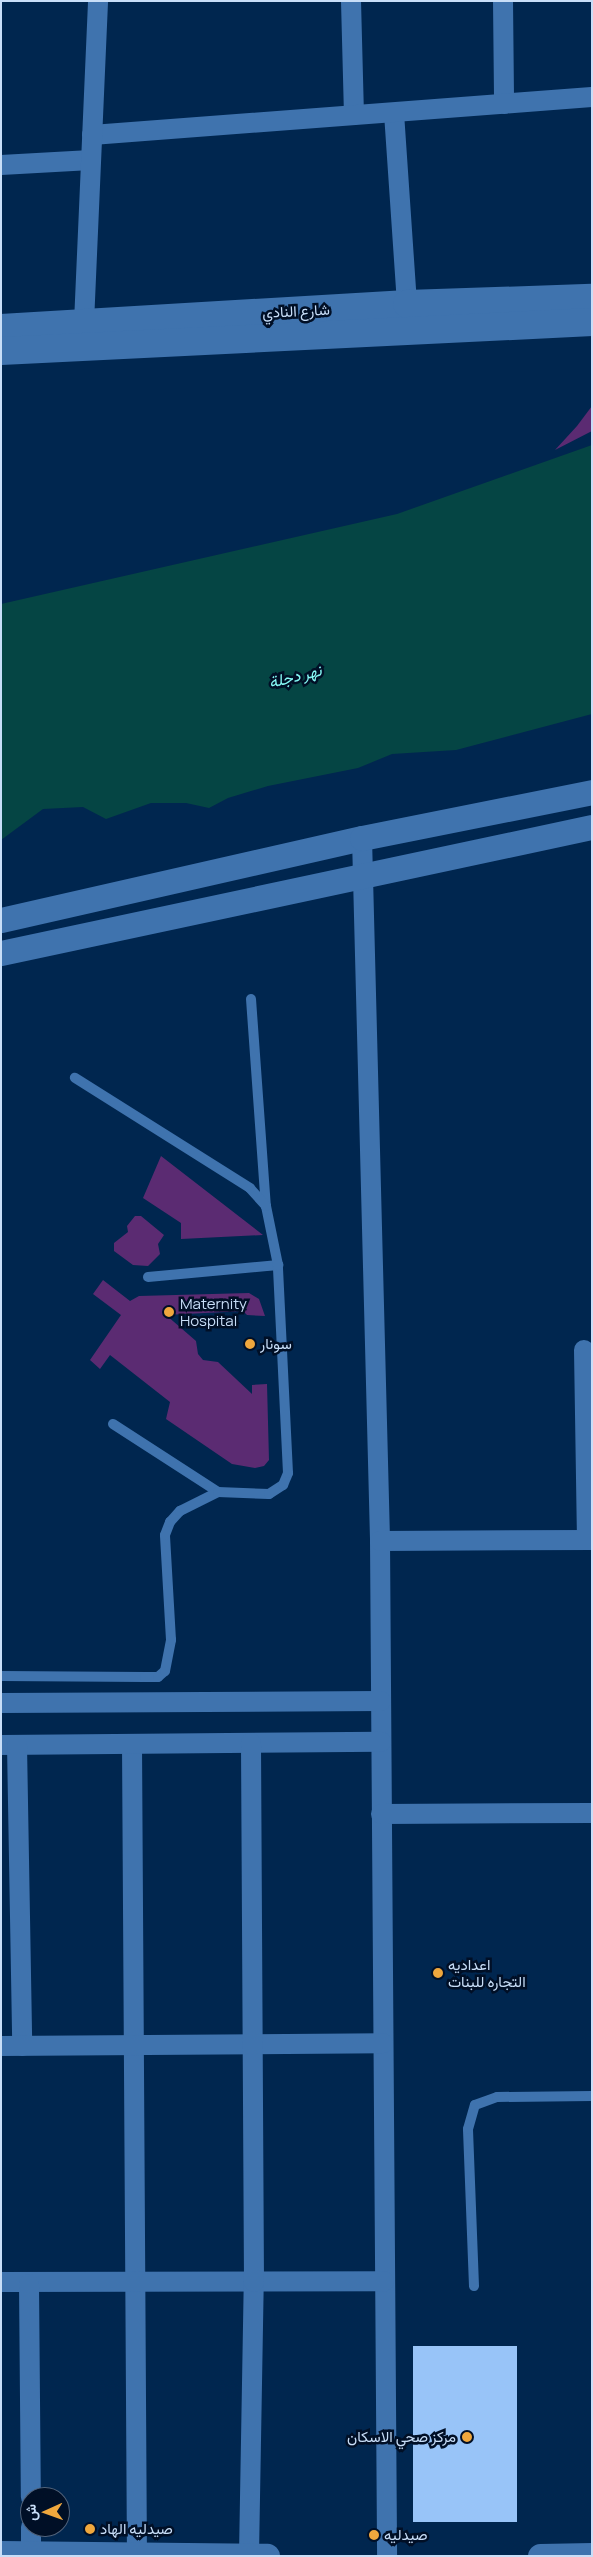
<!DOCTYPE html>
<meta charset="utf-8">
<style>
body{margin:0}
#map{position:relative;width:593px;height:2557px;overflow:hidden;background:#00264f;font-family:Manrope,Vazirmatn,sans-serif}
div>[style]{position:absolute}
.green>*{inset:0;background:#5b2b72}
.water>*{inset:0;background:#054544}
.building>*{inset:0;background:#98c4f8;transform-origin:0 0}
.service>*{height:10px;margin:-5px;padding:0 5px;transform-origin:5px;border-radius:5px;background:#3f73ae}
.minor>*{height:20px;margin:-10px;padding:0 10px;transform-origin:10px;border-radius:10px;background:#3f73ae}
.tertiary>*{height:25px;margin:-12.5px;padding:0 12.5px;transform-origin:12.5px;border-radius:12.5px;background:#3f73ae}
.secondary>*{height:28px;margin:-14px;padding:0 14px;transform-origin:14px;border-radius:14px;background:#3f73ae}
.dots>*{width:14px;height:14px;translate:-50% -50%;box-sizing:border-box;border:2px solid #000f26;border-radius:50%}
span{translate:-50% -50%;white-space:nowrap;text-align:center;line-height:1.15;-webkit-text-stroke:5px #000f26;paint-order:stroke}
.street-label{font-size:15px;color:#c8def8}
.poi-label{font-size:15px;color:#c8def8}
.left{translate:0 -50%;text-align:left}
.right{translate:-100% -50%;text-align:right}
.water-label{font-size:16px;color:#86faf6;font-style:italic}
.frame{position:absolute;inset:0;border:2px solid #c8def8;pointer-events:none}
.north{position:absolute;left:20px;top:2487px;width:50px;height:50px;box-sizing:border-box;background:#000f26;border:1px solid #50627a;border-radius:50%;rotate:268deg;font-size:14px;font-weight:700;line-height:20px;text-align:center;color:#c8def8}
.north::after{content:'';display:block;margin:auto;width:18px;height:22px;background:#efa73d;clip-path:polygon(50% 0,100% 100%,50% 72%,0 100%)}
</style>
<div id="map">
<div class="green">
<i style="clip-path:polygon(592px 406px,592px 431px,555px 450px,577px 426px)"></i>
<i style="clip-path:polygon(161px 1156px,263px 1235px,181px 1239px,181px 1223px,143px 1198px)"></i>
<i style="clip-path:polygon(135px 1216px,141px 1216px,164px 1235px,158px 1244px,160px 1254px,148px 1266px,133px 1265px,114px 1251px,114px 1243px,128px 1232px,127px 1226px)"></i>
<i style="clip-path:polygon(103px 1280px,130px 1301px,139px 1296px,249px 1293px,259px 1299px,265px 1316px,247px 1315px,243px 1311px,166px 1315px,196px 1341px,198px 1354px,203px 1360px,218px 1362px,252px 1394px,252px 1385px,267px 1384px,269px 1460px,264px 1466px,255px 1468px,232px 1464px,166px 1419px,170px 1402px,110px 1355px,100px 1369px,90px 1360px,121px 1315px,93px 1294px)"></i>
</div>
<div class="water">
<i style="clip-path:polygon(592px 445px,592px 714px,456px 750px,392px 754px,358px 768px,268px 786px,228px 798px,209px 808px,186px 803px,151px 803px,106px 819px,83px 807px,43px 809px,1px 840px,1px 604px,397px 514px)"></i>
</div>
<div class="building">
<i style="left:413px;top:2346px;width:104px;height:176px"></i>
</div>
<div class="service">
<i style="left:251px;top:999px;width:208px;rotate:85.9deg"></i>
<i style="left:148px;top:1277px;width:131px;rotate:-5.3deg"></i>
<i style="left:113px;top:1424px;width:125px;rotate:32.9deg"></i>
<i style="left:1px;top:1676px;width:144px;rotate:0.4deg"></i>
<i style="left:145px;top:1677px;width:13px"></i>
<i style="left:158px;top:1677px;width:9px;rotate:-41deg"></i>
<i style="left:165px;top:1671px;width:32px;rotate:-79deg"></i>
<i style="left:171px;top:1640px;width:105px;rotate:-93.3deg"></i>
<i style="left:165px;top:1535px;width:14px;rotate:-69deg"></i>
<i style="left:170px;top:1522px;width:15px;rotate:-48deg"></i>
<i style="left:180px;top:1511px;width:42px;rotate:-26.6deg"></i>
<i style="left:218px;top:1492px;width:51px;rotate:2.2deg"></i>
<i style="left:269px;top:1494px;width:17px;rotate:-33deg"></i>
<i style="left:283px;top:1485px;width:13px;rotate:-67deg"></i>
<i style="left:288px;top:1473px;width:208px;rotate:-92.8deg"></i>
<i style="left:278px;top:1265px;width:60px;rotate:-101.5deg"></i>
<i style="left:266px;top:1206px;width:24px;rotate:-132deg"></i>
<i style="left:250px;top:1188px;width:207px;rotate:-147.8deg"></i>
<i style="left:474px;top:2286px;width:157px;rotate:-92.2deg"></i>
<i style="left:468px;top:2129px;width:25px;rotate:-74deg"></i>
<i style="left:475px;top:2105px;width:23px;rotate:-20deg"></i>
<i style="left:497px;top:2097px;width:95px;rotate:-0.6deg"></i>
</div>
<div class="minor">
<i style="left:351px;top:1px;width:114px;rotate:88.5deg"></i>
<i style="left:503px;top:1px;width:103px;rotate:89.4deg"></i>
<i style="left:394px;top:113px;width:191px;rotate:86.1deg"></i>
<i style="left:92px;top:135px;width:501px;rotate:-4.35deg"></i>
<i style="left:1px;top:165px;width:90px;rotate:-3.2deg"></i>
<i style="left:84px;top:323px;width:322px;rotate:-87.5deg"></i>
<i style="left:362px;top:838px;width:703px;rotate:88.53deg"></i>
<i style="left:380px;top:1541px;width:1015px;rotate:89.6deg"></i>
<i style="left:584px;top:1350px;width:190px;rotate:89.1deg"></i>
<i style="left:380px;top:1541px;width:212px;rotate:-0.3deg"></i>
<i style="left:1px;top:1703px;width:380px;rotate:-0.3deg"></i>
<i style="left:132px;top:1744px;width:812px;rotate:89.65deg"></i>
<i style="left:1px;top:1745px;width:380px;rotate:-0.5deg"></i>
<i style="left:17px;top:1745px;width:301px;rotate:89deg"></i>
<i style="left:381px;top:1814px;width:211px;rotate:-0.3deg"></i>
<i style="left:1px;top:2046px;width:382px;rotate:-0.4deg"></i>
<i style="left:1px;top:2282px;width:383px;rotate:-0.1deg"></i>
<i style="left:29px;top:2284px;width:213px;rotate:89.5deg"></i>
<i style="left:31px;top:2527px;width:26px;rotate:90deg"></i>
<i style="left:249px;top:2555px;width:273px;rotate:-89deg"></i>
<i style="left:254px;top:2282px;width:539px;rotate:-90.32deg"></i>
</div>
<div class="tertiary">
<i style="left:1px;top:920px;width:370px;rotate:-12.8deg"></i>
<i style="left:362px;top:838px;width:235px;rotate:-11.3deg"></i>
<i style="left:1px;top:953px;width:604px;rotate:-12.04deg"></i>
<i style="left:1px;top:2553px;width:266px;rotate:0.6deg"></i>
<i style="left:540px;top:2556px;width:52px;rotate:-1.1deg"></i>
</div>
<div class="secondary">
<i style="left:1px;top:328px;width:407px;rotate:-3.4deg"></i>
<i style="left:407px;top:304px;width:185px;rotate:-1.9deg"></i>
<i style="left:1px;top:351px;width:592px;rotate:-2.81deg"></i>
</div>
<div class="dots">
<i style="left:169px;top:1312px;background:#efa73d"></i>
<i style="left:250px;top:1344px;background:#efa73d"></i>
<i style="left:438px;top:1973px;background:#efa73d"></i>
<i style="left:467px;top:2437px;background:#efa73d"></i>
<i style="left:90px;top:2529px;background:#efa73d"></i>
<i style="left:374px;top:2535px;background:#efa73d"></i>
</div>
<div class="street-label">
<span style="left:296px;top:311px;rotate:-3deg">شارع النادي</span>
</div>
<div class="poi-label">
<span class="left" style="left:180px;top:1312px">Maternity<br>Hospital</span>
<span class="left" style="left:260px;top:1344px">سونار</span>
<span class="left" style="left:448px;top:1973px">اعداديه<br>التجاره للبنات</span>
<span class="right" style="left:456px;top:2437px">مركز صحي الاسكان</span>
<span class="left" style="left:100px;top:2529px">صيدليه الهاد</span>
<span class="left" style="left:384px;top:2535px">صيدليه</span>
</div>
<div class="water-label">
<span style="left:295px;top:676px;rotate:-14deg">نهر دجلة</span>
</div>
<div class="frame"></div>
<div class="north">ش</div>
</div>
